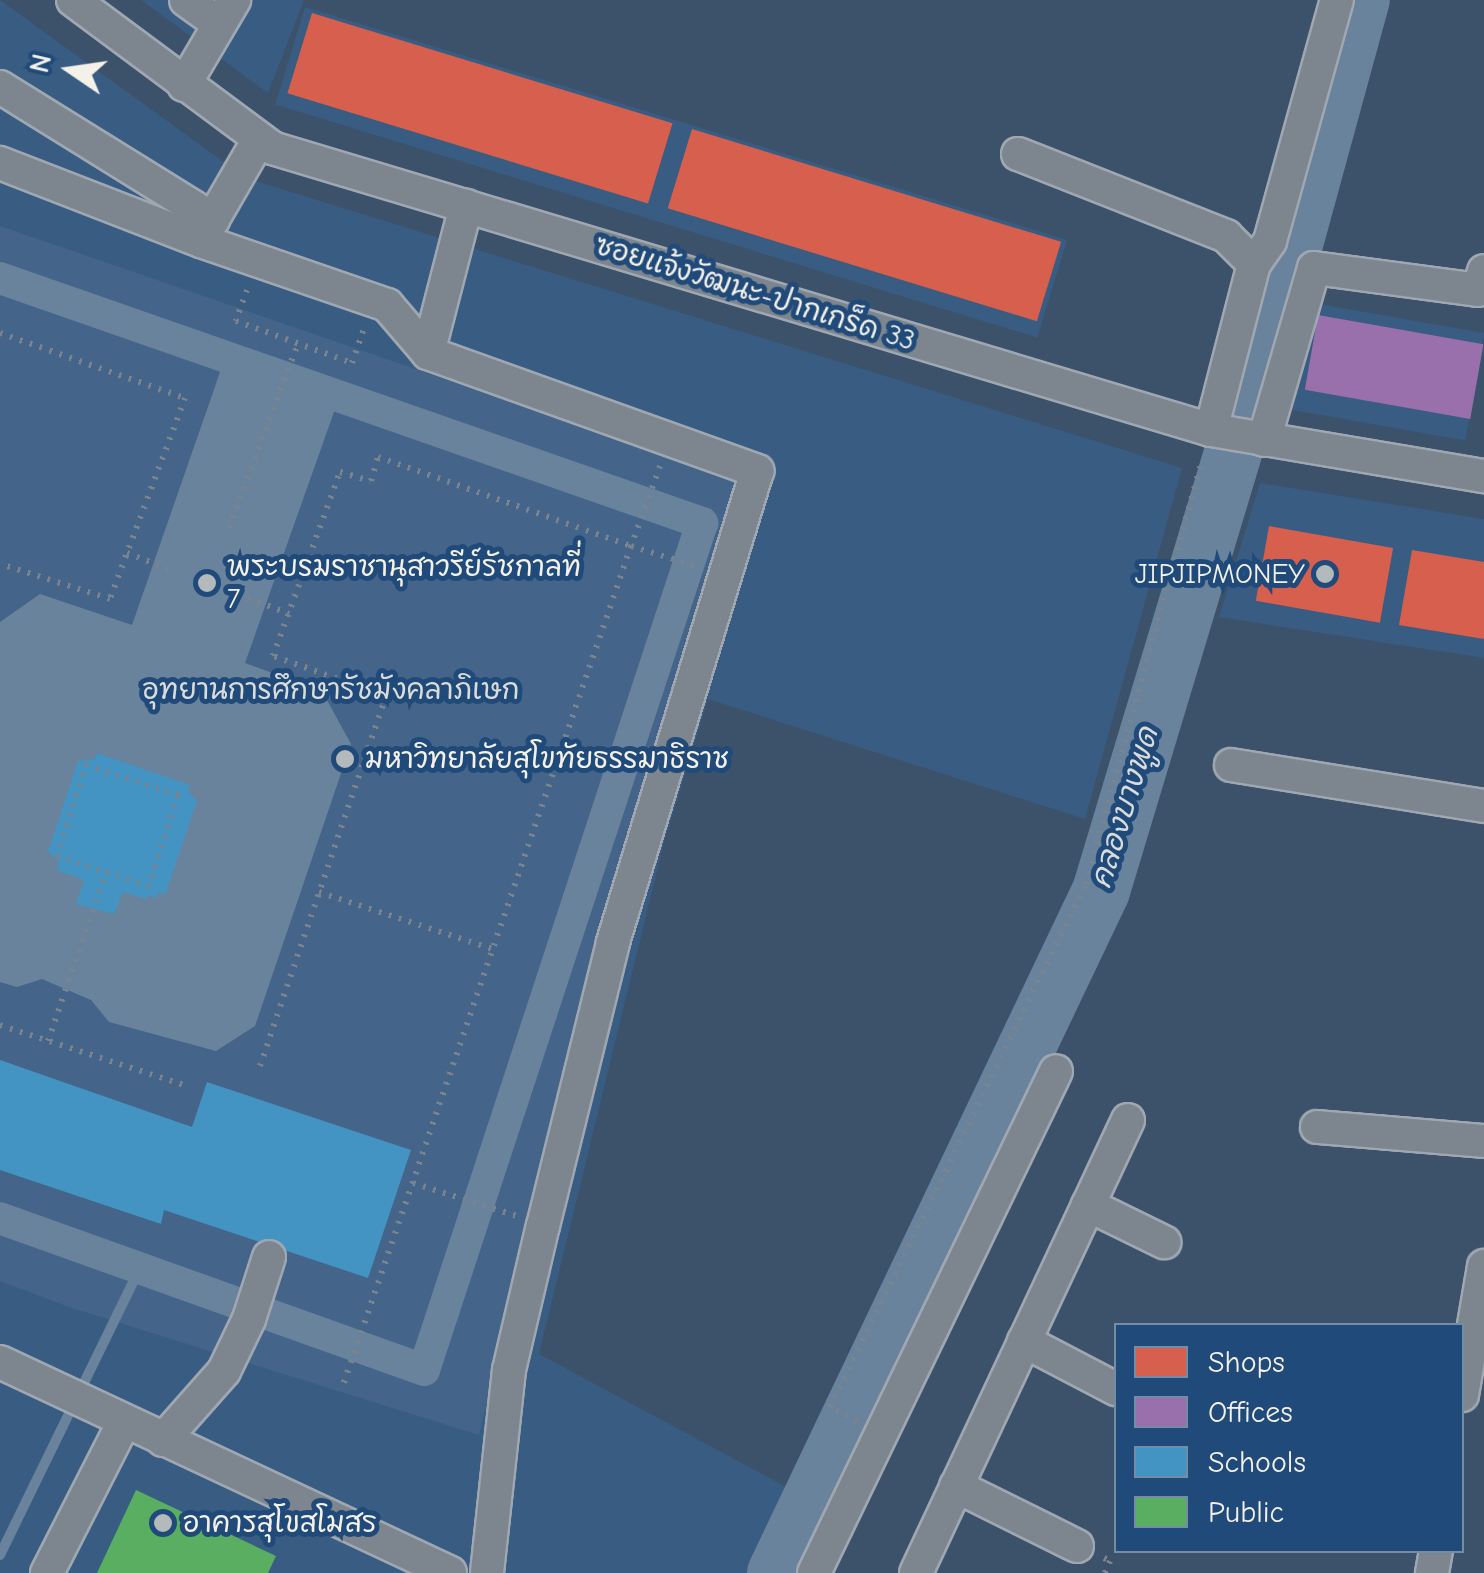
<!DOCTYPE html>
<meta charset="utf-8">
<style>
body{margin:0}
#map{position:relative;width:1484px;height:1573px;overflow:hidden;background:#3c526a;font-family:"Comic Neue","Playpen Sans Thai",sans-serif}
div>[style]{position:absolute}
.built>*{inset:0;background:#385c82;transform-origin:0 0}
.green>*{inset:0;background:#446589}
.water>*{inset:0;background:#6a839d}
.shops>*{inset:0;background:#d6604d;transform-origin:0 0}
.offices>*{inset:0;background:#9970ab;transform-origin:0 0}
.schools>*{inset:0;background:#4393c3}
.public>*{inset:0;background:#5aae61}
.stream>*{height:10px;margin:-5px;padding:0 5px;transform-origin:5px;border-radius:5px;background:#6a839d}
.canal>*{height:32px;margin:-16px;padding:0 16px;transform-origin:16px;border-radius:16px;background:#6a839d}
.river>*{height:58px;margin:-29px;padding:0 29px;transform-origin:29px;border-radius:29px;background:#6a839d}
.path>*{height:6px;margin-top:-3px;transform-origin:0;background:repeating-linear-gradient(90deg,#79848f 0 2.5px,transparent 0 10.5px)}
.roads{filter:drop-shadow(2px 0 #9fa8b2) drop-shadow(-2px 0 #9fa8b2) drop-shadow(0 2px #9fa8b2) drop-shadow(0 -2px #9fa8b2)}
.minor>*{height:32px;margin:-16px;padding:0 16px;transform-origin:16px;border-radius:16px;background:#7d868e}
.dots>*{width:28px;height:28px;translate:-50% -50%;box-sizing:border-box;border:5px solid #1f4a7a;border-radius:50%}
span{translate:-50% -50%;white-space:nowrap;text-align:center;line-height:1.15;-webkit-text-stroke:10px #1f4a7a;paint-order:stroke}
.street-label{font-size:28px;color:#f4f1e8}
.poi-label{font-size:28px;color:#f4f1e8}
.left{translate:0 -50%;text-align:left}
.right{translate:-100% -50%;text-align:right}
.park-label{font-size:28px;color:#dadcda}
.water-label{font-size:30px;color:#d9dcda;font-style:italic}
.legend{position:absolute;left:1114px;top:1323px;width:350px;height:230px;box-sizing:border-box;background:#1f4a7a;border:2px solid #748da6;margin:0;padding:12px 18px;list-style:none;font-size:30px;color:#f4f1e8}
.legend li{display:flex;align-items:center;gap:20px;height:50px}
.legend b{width:50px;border:2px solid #748da6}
.north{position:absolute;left:20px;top:20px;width:100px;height:100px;-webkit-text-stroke:8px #1f4a7a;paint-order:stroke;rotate:283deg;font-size:28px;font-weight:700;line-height:40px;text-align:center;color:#f4f1e8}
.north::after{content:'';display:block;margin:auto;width:35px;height:45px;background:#f4f1e8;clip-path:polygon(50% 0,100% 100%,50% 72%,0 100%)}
</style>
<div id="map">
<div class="built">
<i style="clip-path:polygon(0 0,246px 178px,1182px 468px,1085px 819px,708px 699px,663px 846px,539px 1354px,788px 1488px,750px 1573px,0 1573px)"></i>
<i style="clip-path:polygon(141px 0,304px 0,268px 93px)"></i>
<i style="left:305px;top:7px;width:797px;height:102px;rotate:17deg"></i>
<i style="left:1302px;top:301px;width:185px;height:109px;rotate:10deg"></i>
<i style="clip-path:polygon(1260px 483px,1484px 519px,1484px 658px,1219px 617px)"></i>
</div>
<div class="green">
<i style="clip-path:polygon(0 226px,741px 481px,602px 935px,479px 1435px,69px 1307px,0 1281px)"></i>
</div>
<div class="water">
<i style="clip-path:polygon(226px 355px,340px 395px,245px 663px,322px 691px,351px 744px,255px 1026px,216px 1051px,109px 1022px,91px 1000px,42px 979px,17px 987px,0 982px,0 622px,40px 594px,132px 625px)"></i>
</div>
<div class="shops">
<i style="left:312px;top:13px;width:377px;height:84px;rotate:17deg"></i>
<i style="left:692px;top:129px;width:386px;height:83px;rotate:17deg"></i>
<i style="left:1269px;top:526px;width:126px;height:76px;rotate:10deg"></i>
<i style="clip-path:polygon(1412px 550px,1484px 562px,1484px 639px,1399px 625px)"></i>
</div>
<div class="offices">
<i style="left:1318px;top:315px;width:168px;height:76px;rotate:10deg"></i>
</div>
<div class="schools">
<i style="clip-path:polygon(97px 753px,190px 785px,188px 791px,197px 801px,165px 895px,159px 892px,156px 898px,148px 895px,146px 899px,123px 892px,114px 914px,76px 904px,84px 880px,57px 870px,59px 862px,48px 852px,78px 761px,95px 759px)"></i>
<i style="clip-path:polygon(0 1060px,192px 1127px,207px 1082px,411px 1150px,368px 1278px,164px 1210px,161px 1224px,0 1170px)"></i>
</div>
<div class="public">
<i style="clip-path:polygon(136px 1490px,276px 1556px,268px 1573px,97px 1573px)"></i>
</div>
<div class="stream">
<i style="left:0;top:1555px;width:319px;rotate:-64deg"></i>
</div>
<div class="canal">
<i style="left:0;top:278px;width:744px;rotate:19.24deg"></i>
<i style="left:702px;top:523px;width:891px;rotate:108.17deg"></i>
<i style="left:424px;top:1370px;width:450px;rotate:-160.3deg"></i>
</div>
<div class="river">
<i style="left:776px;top:1573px;width:755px;rotate:-64.52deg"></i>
<i style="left:1101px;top:891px;width:600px;rotate:-73.23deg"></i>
<i style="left:1274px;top:317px;width:329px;rotate:-74.7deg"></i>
</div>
<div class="path">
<i style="left:247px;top:290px;width:33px;rotate:110deg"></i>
<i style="left:236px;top:321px;width:123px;rotate:19.9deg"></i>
<i style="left:352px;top:363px;width:36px;rotate:-71deg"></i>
<i style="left:0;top:333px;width:196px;rotate:19.4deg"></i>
<i style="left:185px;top:398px;width:215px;rotate:110.5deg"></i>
<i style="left:110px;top:599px;width:115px;rotate:-162.3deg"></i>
<i style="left:660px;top:466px;width:85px;rotate:109.9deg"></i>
<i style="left:631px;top:546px;width:68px;rotate:17.1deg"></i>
<i style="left:229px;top:528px;width:197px;rotate:-69.5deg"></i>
<i style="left:127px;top:553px;width:44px;rotate:21.3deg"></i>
<i style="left:248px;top:598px;width:44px;rotate:21.3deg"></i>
<i style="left:86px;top:765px;width:97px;rotate:18.1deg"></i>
<i style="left:178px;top:795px;width:96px;rotate:107.7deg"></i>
<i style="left:149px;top:886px;width:97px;rotate:-161.9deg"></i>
<i style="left:57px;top:856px;width:96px;rotate:-72.3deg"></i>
<i style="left:319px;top:892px;width:185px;rotate:18.2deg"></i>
<i style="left:0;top:1025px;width:197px;rotate:18.1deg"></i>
<i style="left:48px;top:1041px;width:179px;rotate:-71.1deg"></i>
<i style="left:260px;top:1066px;width:391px;rotate:-71.2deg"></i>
<i style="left:386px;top:696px;width:120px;rotate:-160.5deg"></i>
<i style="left:273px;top:656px;width:196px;rotate:-70deg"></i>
<i style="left:340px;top:472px;width:32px;rotate:16deg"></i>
<i style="left:371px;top:481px;width:25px;rotate:-74deg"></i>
<i style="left:378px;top:457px;width:268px;rotate:19.4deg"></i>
<i style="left:631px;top:546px;width:890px;rotate:108.94deg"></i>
<i style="left:413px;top:1183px;width:109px;rotate:17.6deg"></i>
<i style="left:857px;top:1421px;width:30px;rotate:-153deg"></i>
<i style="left:830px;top:1407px;width:582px;rotate:-63.92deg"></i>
<i style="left:1086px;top:884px;width:440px;rotate:-74.7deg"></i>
<i style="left:1104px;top:1558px;width:7px;rotate:27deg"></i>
<i style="left:1110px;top:1561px;width:13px;rotate:113deg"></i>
</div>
<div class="roads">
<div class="minor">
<i style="left:73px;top:0;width:248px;rotate:36.6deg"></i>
<i style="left:272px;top:148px;width:980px;rotate:16.72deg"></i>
<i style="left:1211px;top:430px;width:277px;rotate:9.6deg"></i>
<i style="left:186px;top:0;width:39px;rotate:36deg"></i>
<i style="left:184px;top:85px;width:99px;rotate:-59.5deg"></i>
<i style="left:0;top:87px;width:251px;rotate:31.8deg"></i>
<i style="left:213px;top:219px;width:25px;rotate:119deg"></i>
<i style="left:201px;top:241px;width:216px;rotate:-158.8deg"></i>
<i style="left:1018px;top:154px;width:224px;rotate:21.5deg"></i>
<i style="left:1226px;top:236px;width:40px;rotate:45deg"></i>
<i style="left:213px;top:219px;width:90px;rotate:-60deg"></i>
<i style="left:201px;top:241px;width:197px;rotate:19deg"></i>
<i style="left:387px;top:305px;width:63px;rotate:49.5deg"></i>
<i style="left:428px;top:353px;width:350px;rotate:19.7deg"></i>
<i style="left:757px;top:471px;width:493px;rotate:107deg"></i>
<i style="left:613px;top:943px;width:291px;rotate:103.9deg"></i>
<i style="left:543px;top:1225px;width:149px;rotate:103.2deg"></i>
<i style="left:509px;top:1370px;width:204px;rotate:96.2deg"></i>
<i style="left:428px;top:353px;width:152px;rotate:-75.5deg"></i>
<i style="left:1211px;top:430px;width:171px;rotate:-75.5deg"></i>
<i style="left:1254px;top:264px;width:28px;rotate:-55deg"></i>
<i style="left:1270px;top:241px;width:250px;rotate:-74.5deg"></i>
<i style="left:1264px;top:440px;width:179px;rotate:-73.8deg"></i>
<i style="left:1314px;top:268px;width:165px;rotate:7.6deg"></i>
<i style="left:1478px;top:290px;width:20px;rotate:-72deg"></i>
<i style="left:1231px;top:765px;width:256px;rotate:9.2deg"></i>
<i style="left:1317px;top:1127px;width:168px;rotate:4.8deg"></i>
<i style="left:1088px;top:1205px;width:85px;rotate:26deg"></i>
<i style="left:1024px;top:1341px;width:104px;rotate:27.6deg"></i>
<i style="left:0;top:1362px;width:497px;rotate:25.1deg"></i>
<i style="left:1462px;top:1395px;width:131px;rotate:-80.3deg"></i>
<i style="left:163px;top:1440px;width:92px;rotate:-48.5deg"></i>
<i style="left:224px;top:1371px;width:58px;rotate:-64.3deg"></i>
<i style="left:249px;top:1319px;width:65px;rotate:-72.1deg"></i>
<i style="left:956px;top:1486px;width:135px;rotate:26.4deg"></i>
<i style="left:47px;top:1573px;width:169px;rotate:-63deg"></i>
<i style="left:814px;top:1573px;width:557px;rotate:-64.26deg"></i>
<i style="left:916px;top:1573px;width:500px;rotate:-64.92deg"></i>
<i style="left:1432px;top:1573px;width:23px;rotate:-80deg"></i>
</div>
</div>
<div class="dots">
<i style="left:1325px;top:574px;background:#b4b9bc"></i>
<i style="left:207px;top:583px;background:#b4b9bc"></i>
<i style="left:345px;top:759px;background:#b4b9bc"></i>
<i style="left:163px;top:1523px;background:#b4b9bc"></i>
</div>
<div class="street-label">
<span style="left:755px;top:293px;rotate:17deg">ซอยแจ้งวัฒนะ-ปากเกร็ด 33</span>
</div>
<div class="poi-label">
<span class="left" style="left:227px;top:583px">พระบรมราชานุสาวรีย์รัชกาลที่<br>7</span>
<span class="right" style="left:1305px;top:574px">JIPJIPMONEY</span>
<span class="left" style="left:365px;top:759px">มหาวิทยาลัยสุโขทัยธรรมาธิราช</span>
<span class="left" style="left:183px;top:1523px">อาคารสุโขสโมสร</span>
</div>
<div class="park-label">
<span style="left:331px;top:690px">อุทยานการศึกษารัชมังคลาภิเษก</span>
</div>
<div class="water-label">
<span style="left:1125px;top:808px;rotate:-73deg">คลองบางพูด</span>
</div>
<ul class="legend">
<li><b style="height:28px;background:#d6604d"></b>Shops</li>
<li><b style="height:28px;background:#9970ab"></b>Offices</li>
<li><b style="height:28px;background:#4393c3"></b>Schools</li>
<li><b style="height:28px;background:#5aae61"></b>Public</li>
</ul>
<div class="north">N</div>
</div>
